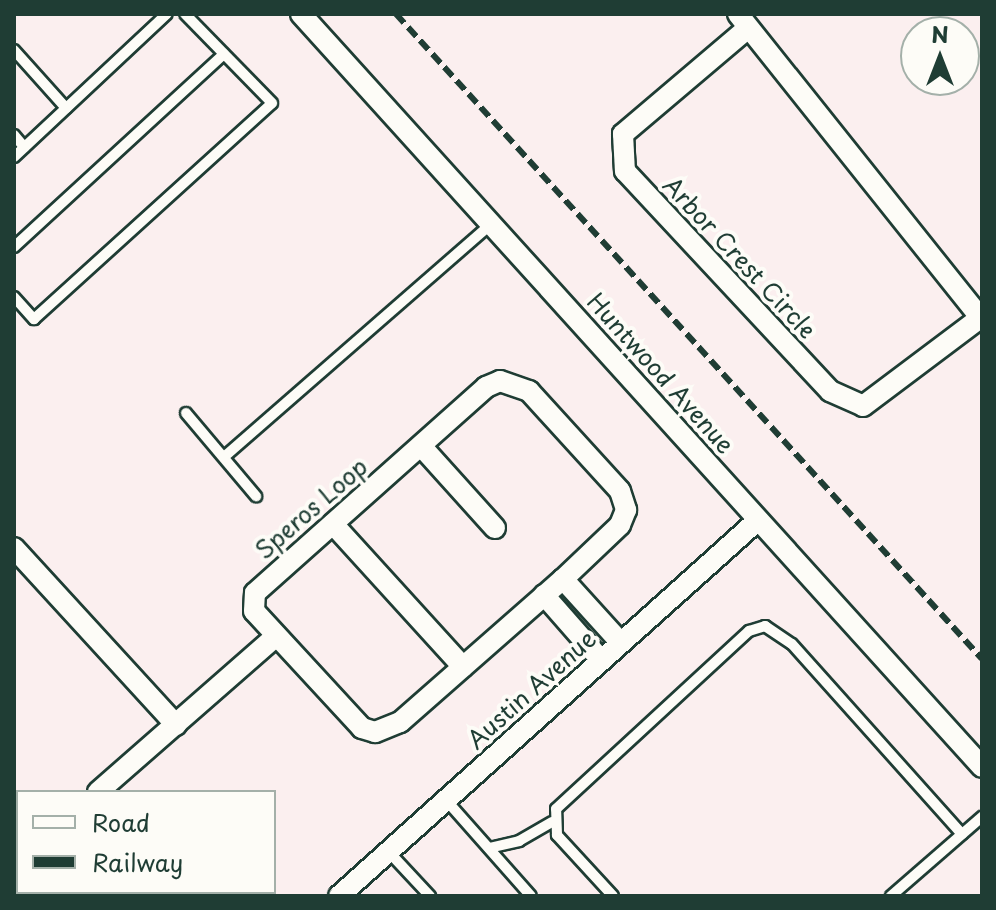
<!DOCTYPE html>
<style>
body{margin:0}
#map{position:relative;width:996px;height:910px;overflow:hidden;background:#fbefef;font-family:"Playpen Sans",sans-serif}
div>[style]{position:absolute}
.roads{filter:drop-shadow(2px 0 #1f3d34) drop-shadow(-2px 0 #1f3d34) drop-shadow(0 2px #1f3d34) drop-shadow(0 -2px #1f3d34)}
.lane>*{height:10px;margin:-5px;padding:0 5px;transform-origin:5px;border-radius:5px;background:#fdfcf7}
.street>*{height:20px;margin:-10px;padding:0 10px;transform-origin:10px;border-radius:10px;background:#fdfcf7}
.rail>*{height:6px;margin-top:-3px;transform-origin:0;background:repeating-linear-gradient(90deg,#1f3d34 0 12px,transparent 0 18px)}
span{translate:-50% -50%;white-space:nowrap;text-align:center;line-height:1.15;-webkit-text-stroke:8px #fdfcf7;paint-order:stroke}
.street-label{font-size:24px;color:#1f3d34}
.frame{position:absolute;inset:0;border:16px solid #1f3d34;pointer-events:none}
.legend{position:absolute;left:16px;top:790px;width:260px;height:104px;box-sizing:border-box;background:#fdfcf7;border:2px solid #a4b0a9;margin:0;padding:10px 14px;list-style:none;font-size:24px;color:#1f3d34}
.legend li{display:flex;align-items:center;gap:16px;height:40px}
.legend b{width:40px;border:2px solid #a4b0a9}
.north{position:absolute;left:900px;top:16px;width:80px;height:80px;box-sizing:border-box;background:#fdfcf7;border:2px solid #a4b0a9;border-radius:50%;rotate:0deg;font-size:22px;font-weight:700;line-height:32px;text-align:center;color:#1f3d34}
.north::after{content:'';display:block;margin:auto;width:28px;height:36px;background:#1f3d34;clip-path:polygon(50% 0,100% 100%,50% 72%,0 100%)}
</style>
<div id="map">
<div class="roads">
<div class="lane">
<i style="left:14px;top:50px;width:78px;rotate:48.1deg"></i>
<i style="left:14px;top:135px;width:16px;rotate:50deg"></i>
<i style="left:14px;top:157px;width:209px;rotate:-43.1deg"></i>
<i style="left:14px;top:247px;width:285px;rotate:-42.6deg"></i>
<i style="left:14px;top:297px;width:30px;rotate:48deg"></i>
<i style="left:34px;top:319px;width:321px;rotate:-42.2deg"></i>
<i style="left:272px;top:103px;width:124px;rotate:-134.3deg"></i>
<i style="left:186px;top:413px;width:109px;rotate:49.9deg"></i>
<i style="left:224px;top:457px;width:354px;rotate:-41.1deg"></i>
<i style="left:446px;top:800px;width:128px;rotate:48.5deg"></i>
<i style="left:489px;top:848px;width:31px;rotate:-13deg"></i>
<i style="left:519px;top:841px;width:38px;rotate:-30deg"></i>
<i style="left:388px;top:851px;width:62px;rotate:47deg"></i>
<i style="left:613px;top:896px;width:83px;rotate:-132.6deg"></i>
<i style="left:557px;top:835px;width:26px;rotate:-92deg"></i>
<i style="left:556px;top:809px;width:263px;rotate:-42.7deg"></i>
<i style="left:749px;top:631px;width:17px;rotate:-17deg"></i>
<i style="left:765px;top:626px;width:32px;rotate:34deg"></i>
<i style="left:792px;top:644px;width:255px;rotate:48.2deg"></i>
<i style="left:891px;top:896px;width:121px;rotate:-41deg"></i>
</div>
<div class="street">
<i style="left:301px;top:14px;width:1015px;rotate:47.87deg"></i>
<i style="left:738px;top:14px;width:391px;rotate:51.4deg"></i>
<i style="left:748px;top:28px;width:164px;rotate:139.7deg"></i>
<i style="left:623px;top:134px;width:37px;rotate:87deg"></i>
<i style="left:625px;top:171px;width:301px;rotate:47deg"></i>
<i style="left:830px;top:391px;width:36px;rotate:24deg"></i>
<i style="left:863px;top:406px;width:146px;rotate:-36.9deg"></i>
<i style="left:500px;top:381px;width:31px;rotate:19deg"></i>
<i style="left:529px;top:391px;width:135px;rotate:47.7deg"></i>
<i style="left:620px;top:491px;width:20px;rotate:72deg"></i>
<i style="left:626px;top:510px;width:16px;rotate:112deg"></i>
<i style="left:620px;top:525px;width:79px;rotate:136.5deg"></i>
<i style="left:563px;top:579px;width:217px;rotate:138.7deg"></i>
<i style="left:400px;top:722px;width:27px;rotate:158deg"></i>
<i style="left:375px;top:732px;width:14px;rotate:-163deg"></i>
<i style="left:362px;top:728px;width:159px;rotate:-132.7deg"></i>
<i style="left:254px;top:611px;width:18px;rotate:-87deg"></i>
<i style="left:255px;top:593px;width:310px;rotate:-41.7deg"></i>
<i style="left:486px;top:387px;width:15px;rotate:-23deg"></i>
<i style="left:422px;top:447px;width:109px;rotate:48deg"></i>
<i style="left:333px;top:524px;width:193px;rotate:47.7deg"></i>
<i style="left:14px;top:548px;width:240px;rotate:47.5deg"></i>
<i style="left:563px;top:579px;width:86px;rotate:47.8deg"></i>
<i style="left:544px;top:595px;width:86px;rotate:48.8deg"></i>
<i style="left:98px;top:792px;width:237px;rotate:-41.2deg"></i>
<i style="left:14px;top:865px;width:5px;rotate:-37deg"></i>
<i style="left:339px;top:896px;width:563px;rotate:-41.9deg"></i>
</div>
</div>
<div class="rail">
<i style="left:396px;top:14px;width:871px;rotate:47.74deg"></i>
</div>
<div class="street-label">
<span style="left:740px;top:257px;rotate:47deg">Arbor Crest Circle</span>
<span style="left:661px;top:373px;rotate:48deg">Huntwood Avenue</span>
<span style="left:311px;top:508px;rotate:-41deg">Speros Loop</span>
<span style="left:531px;top:689px;rotate:-42deg">Austin Avenue</span>
</div>
<div class="frame"></div>
<ul class="legend">
<li><b style="height:10px;background:#fdfcf7"></b>Road</li>
<li><b style="height:10px;background:#1f3d34"></b>Railway</li>
</ul>
<div class="north">N</div>
</div>
